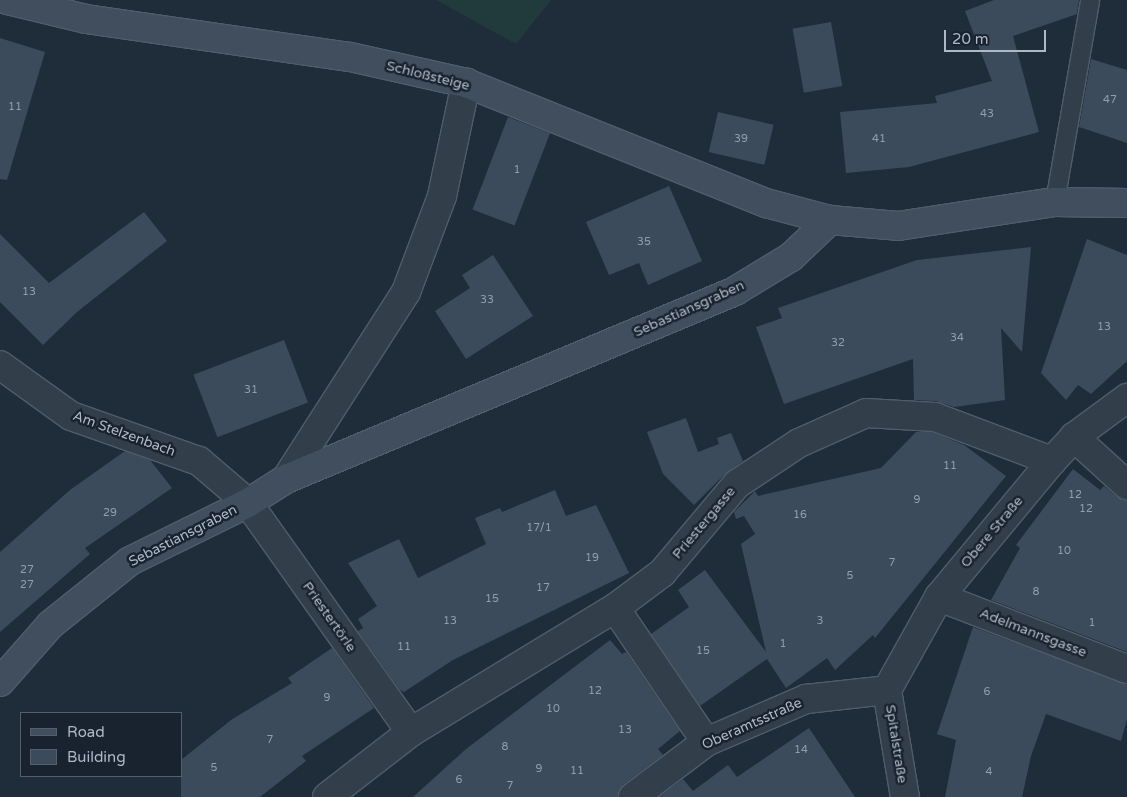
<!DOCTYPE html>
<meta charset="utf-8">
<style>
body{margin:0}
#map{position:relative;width:1127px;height:797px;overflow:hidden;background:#1f2d3b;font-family:"Varela Round",sans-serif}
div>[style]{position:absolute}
.green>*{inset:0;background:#213a3c}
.building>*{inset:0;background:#3b4b5b;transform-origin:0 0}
.roads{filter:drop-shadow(1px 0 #515c69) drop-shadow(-1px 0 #515c69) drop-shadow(0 1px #515c69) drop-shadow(0 -1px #515c69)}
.lane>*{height:18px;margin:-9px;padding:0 9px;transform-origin:9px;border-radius:9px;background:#333e4b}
.street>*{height:28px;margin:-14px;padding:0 14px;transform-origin:14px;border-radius:14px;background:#333e4b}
.secondary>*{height:28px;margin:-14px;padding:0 14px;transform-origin:14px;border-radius:14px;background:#414e5e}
span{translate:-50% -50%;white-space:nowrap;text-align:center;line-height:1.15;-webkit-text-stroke:5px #19232f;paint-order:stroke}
.number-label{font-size:11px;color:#919eac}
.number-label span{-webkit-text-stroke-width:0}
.street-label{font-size:14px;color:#aeb9c7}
.legend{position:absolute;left:20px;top:712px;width:162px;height:65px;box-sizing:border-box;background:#19232f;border:1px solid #555f6c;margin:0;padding:6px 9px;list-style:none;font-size:15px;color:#aeb9c7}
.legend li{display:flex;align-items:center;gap:10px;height:25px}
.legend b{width:25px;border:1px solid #555f6c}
.scale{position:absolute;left:944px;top:30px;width:102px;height:22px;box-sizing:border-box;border:2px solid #aeb9c7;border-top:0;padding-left:6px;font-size:15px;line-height:18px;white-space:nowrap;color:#aeb9c7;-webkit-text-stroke:4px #19232f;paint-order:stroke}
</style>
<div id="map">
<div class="green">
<i style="clip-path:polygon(436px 0,551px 0,516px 44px)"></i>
</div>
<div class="building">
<i style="clip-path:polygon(994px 0,1079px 0,1077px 14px,1013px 36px,1039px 132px,909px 167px,846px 173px,840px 112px,937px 103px,935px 96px,992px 81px,965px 11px)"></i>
<i style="left:831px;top:22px;width:65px;height:39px;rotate:80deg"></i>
<i style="clip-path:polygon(0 38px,45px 52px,7px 180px,0 179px)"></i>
<i style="clip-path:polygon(1091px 59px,1127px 70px,1127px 143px,1079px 127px)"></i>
<i style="left:718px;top:112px;width:57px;height:41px;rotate:13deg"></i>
<i style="left:508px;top:117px;width:45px;height:99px;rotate:21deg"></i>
<i style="clip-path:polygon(669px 186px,702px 261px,648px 285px,639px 263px,609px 275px,586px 222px)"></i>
<i style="clip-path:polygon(144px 212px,167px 241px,77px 312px,43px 345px,0 302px,0 234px,49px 283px)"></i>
<i style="clip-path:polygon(1087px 239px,1127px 255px,1127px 361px,1091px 394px,1078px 385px,1066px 400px,1041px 373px)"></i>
<i style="clip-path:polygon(1031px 247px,1022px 352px,1001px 328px,1005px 400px,954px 407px,936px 401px,914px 400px,913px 359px,784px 404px,756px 327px,782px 318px,778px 308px,917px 260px)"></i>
<i style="clip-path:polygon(493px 255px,533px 316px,466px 359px,435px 311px,470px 288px,462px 275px)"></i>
<i style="left:284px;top:340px;width:67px;height:97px;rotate:69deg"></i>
<i style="clip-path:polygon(686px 418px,698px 452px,719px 444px,717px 438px,731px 433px,743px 461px,725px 474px,694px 505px,663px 474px,647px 432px)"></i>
<i style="clip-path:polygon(916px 432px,932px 432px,964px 445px,1006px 476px,875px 638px,873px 635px,835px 670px,827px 658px,786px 688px,767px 659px,700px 706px,651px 634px,689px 607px,678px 590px,705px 570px,766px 652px,741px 544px,755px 534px,744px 516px,736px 519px,734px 512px,755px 491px,758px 496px,881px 468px)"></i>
<i style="clip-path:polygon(125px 451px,150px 460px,172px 488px,85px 548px,90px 554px,0 632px,0 552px,70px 490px)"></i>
<i style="clip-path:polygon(1073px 469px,1100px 490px,1104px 486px,1117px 497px,1127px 500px,1127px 652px,991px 600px,1020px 548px,1016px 545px)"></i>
<i style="clip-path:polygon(555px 490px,566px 516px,596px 505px,629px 573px,453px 660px,404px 692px,400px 690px,358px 631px,363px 628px,358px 619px,377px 606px,348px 563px,399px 539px,418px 578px,486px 544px,475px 518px,500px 508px,502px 512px)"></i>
<i style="clip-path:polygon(973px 627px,1127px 684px,1127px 719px,1121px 741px,1046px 714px,1031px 756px,1022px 797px,945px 797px,956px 740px,937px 734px)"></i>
<i style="clip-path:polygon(610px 640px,622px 654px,626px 652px,680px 731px,658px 749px,663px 755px,623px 785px,618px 797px,413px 797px,466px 749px)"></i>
<i style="clip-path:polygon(332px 648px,374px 708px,302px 756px,306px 761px,260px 797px,181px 797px,181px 760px,231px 720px,292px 683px,288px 678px)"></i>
<i style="clip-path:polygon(809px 728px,855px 797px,659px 797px,683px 779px,693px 791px,728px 765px,737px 777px)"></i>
</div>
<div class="roads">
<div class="lane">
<i style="left:1055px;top:202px;width:204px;rotate:-80.1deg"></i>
</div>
<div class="street">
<i style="left:0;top:365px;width:87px;rotate:35.7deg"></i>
<i style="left:71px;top:416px;width:136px;rotate:19.4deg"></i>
<i style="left:199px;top:461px;width:65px;rotate:40.6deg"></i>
<i style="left:248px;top:503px;width:281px;rotate:54.6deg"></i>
<i style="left:1074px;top:437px;width:72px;rotate:42.2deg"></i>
<i style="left:286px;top:479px;width:222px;rotate:-57.3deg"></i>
<i style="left:406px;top:292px;width:103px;rotate:-69.4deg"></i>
<i style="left:442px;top:196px;width:116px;rotate:-78deg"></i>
<i style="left:939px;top:597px;width:201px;rotate:21deg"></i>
<i style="left:615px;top:608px;width:162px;rotate:55.8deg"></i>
<i style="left:887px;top:690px;width:107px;rotate:-60.8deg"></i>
<i style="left:939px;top:597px;width:177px;rotate:-50.3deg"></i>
<i style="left:1052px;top:461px;width:33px;rotate:-47deg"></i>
<i style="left:1074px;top:437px;width:66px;rotate:-36.3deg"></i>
<i style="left:887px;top:690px;width:109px;rotate:80.5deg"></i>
<i style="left:327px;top:797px;width:106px;rotate:-37.7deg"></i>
<i style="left:411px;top:732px;width:239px;rotate:-31.3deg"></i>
<i style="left:615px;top:608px;width:59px;rotate:-36.7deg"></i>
<i style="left:662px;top:573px;width:116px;rotate:-49.9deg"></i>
<i style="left:737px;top:484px;width:74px;rotate:-33.5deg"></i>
<i style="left:799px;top:443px;width:73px;rotate:-24.1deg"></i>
<i style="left:866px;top:413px;width:69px;rotate:3.3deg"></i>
<i style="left:935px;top:417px;width:125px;rotate:20.6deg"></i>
<i style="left:633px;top:797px;width:91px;rotate:-37deg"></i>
<i style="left:706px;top:742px;width:109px;rotate:-23.3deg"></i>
<i style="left:806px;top:699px;width:81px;rotate:-6.3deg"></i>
</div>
<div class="secondary">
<i style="left:7px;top:0;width:81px;rotate:13.5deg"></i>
<i style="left:86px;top:19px;width:267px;rotate:8.2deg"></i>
<i style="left:350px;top:57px;width:119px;rotate:12.6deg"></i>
<i style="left:466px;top:83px;width:323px;rotate:21.8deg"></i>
<i style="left:766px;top:203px;width:66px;rotate:14.9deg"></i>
<i style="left:830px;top:220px;width:68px;rotate:5deg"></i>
<i style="left:898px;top:226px;width:159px;rotate:-8.7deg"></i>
<i style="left:1055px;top:202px;width:72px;rotate:0.8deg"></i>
<i style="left:0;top:682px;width:76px;rotate:-48.7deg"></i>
<i style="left:50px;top:625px;width:102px;rotate:-38.7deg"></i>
<i style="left:130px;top:561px;width:131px;rotate:-26.2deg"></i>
<i style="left:248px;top:503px;width:45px;rotate:-32.3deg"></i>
<i style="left:286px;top:479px;width:487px;rotate:-22.7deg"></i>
<i style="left:735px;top:291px;width:66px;rotate:-31.3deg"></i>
<i style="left:791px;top:257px;width:54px;rotate:-43.5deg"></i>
</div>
</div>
<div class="number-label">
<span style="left:1110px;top:100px">47</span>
<span style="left:15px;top:107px">11</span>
<span style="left:987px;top:114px">43</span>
<span style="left:741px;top:139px">39</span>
<span style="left:879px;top:139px">41</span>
<span style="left:517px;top:170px">1</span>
<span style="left:644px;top:242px">35</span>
<span style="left:29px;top:292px">13</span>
<span style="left:487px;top:300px">33</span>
<span style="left:1104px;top:327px">13</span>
<span style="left:957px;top:338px">34</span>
<span style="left:838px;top:343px">32</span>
<span style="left:251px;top:390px">31</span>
<span style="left:950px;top:466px">11</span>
<span style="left:1075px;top:495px">12</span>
<span style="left:917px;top:500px">9</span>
<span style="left:1086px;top:509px">12</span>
<span style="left:110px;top:513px">29</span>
<span style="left:800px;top:515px">16</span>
<span style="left:539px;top:528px">17/1</span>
<span style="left:1064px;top:551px">10</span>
<span style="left:592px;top:558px">19</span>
<span style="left:892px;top:563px">7</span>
<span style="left:27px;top:570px">27</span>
<span style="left:850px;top:576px">5</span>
<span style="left:27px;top:585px">27</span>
<span style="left:543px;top:588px">17</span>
<span style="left:1036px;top:592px">8</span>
<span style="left:492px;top:599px">15</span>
<span style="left:450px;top:621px">13</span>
<span style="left:820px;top:621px">3</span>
<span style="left:1092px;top:623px">1</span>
<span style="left:783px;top:644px">1</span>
<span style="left:404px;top:647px">11</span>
<span style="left:703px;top:651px">15</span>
<span style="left:595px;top:691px">12</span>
<span style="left:987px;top:692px">6</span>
<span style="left:327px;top:698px">9</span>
<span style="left:553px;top:709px">10</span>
<span style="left:625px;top:730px">13</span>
<span style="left:270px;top:740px">7</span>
<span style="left:505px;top:747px">8</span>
<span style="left:801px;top:750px">14</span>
<span style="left:214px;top:768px">5</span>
<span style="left:539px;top:769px">9</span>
<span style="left:577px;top:771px">11</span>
<span style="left:989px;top:772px">4</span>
<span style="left:459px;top:780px">6</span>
<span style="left:510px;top:786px">7</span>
</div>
<div class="street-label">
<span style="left:428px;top:76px;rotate:14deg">Schloßsteige</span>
<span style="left:689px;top:309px;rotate:-24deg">Sebastiansgraben</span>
<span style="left:124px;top:434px;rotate:20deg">Am Stelzenbach</span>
<span style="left:704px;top:523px;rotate:-50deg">Priestergasse</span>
<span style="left:992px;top:532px;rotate:-50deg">Obere Straße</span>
<span style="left:183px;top:536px;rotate:-27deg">Sebastiansgraben</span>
<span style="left:329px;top:617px;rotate:55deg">Priestertörle</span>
<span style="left:1033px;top:633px;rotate:21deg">Adelmannsgasse</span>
<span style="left:752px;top:724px;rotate:-24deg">Oberamtsstraße</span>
<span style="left:896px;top:744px;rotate:81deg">Spitalstraße</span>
</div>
<ul class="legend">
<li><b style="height:6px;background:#414e5e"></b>Road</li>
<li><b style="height:14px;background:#3b4b5b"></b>Building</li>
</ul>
<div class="scale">20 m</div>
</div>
